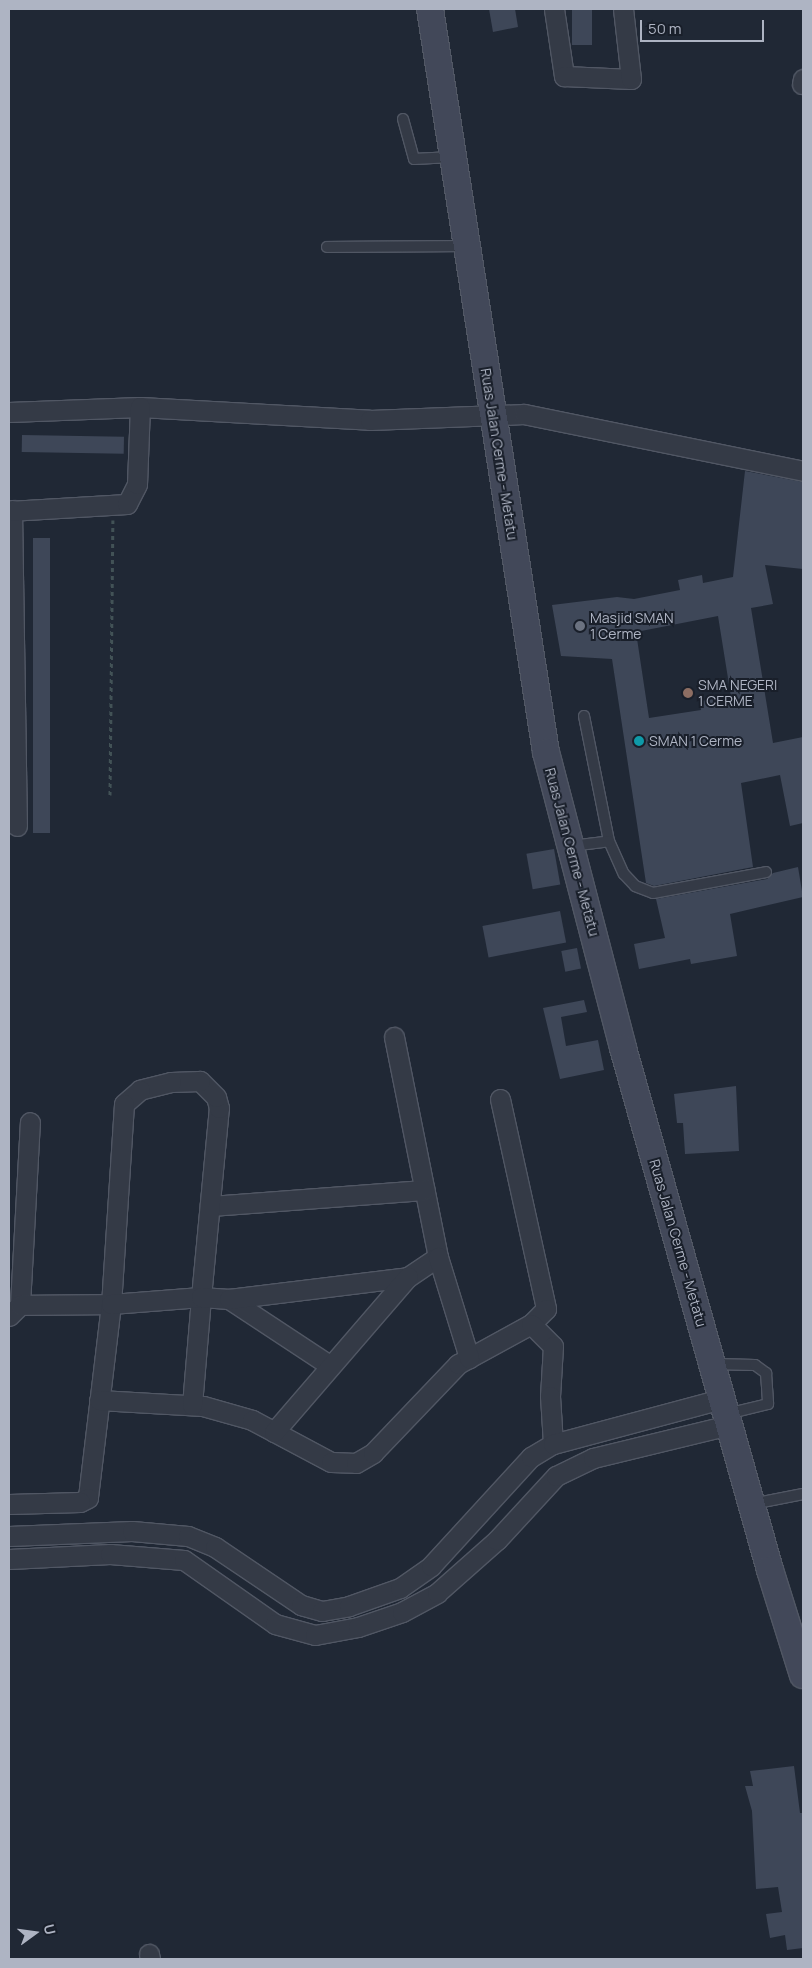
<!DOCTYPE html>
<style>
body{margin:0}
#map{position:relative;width:812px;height:1968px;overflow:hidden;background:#202835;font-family:Manrope,sans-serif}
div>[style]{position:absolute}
.building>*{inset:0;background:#3e4758;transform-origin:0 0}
.path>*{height:3px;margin-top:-1.5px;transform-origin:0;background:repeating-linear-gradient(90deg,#425256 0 4px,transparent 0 8px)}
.roads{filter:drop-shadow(1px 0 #515764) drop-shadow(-1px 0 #515764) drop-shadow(0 1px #515764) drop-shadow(0 -1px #515764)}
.service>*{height:10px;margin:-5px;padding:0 5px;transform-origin:5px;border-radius:5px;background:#343a46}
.minor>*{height:19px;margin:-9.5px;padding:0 9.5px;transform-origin:9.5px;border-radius:9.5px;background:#343a46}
.secondary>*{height:26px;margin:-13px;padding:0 13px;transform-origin:13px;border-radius:13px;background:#424859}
.dots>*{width:14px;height:14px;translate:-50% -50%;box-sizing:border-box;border:2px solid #191f2a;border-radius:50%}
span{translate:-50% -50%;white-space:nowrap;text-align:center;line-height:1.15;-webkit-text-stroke:4px #191f2a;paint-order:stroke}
.street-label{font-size:14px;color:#aeb4c3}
.poi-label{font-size:14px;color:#aeb4c3}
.left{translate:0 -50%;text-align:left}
.frame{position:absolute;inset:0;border:10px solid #aeb4c3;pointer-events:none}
.north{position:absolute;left:10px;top:1908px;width:50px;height:50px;-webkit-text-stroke:4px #191f2a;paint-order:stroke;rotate:76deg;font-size:14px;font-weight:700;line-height:20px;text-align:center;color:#aeb4c3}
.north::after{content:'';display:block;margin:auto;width:18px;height:22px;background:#aeb4c3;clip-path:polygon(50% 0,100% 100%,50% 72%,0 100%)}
.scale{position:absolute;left:640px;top:20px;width:124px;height:22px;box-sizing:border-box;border:2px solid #aeb4c3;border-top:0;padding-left:6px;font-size:15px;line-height:18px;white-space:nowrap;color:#aeb4c3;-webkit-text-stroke:4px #191f2a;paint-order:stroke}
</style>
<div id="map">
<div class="building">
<i style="clip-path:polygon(489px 9px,515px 9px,518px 27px,493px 32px)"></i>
<i style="left:572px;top:9px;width:20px;height:36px"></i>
<i style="left:22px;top:435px;width:102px;height:17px;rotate:1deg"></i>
<i style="clip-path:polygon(evenodd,745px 471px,803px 482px,803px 569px,765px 565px,773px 604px,751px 608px,773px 743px,803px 737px,803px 823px,790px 826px,780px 775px,741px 783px,753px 867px,654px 886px,646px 883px,612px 659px,561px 656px,552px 605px,617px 597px,634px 599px,680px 590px,678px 580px,702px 575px,703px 583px,733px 577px,745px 471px,718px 616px,731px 697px,700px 701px,701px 710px,649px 718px,636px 632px,718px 616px)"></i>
<i style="left:33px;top:538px;width:17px;height:295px"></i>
<i style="left:554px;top:849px;width:36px;height:28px;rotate:80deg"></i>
<i style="clip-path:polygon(798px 867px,803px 897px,730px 914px,737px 956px,691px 964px,690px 959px,639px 969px,634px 944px,665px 938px,656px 899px,767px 879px,773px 873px)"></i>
<i style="left:560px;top:911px;width:32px;height:79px;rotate:79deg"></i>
<i style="left:577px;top:948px;width:21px;height:16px;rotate:79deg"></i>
<i style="clip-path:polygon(584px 1000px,587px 1012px,561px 1017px,566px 1046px,598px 1040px,604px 1070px,560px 1079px,543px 1008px)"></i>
<i style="clip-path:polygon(736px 1086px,739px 1151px,685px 1154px,683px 1123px,677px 1123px,674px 1094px)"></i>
<i style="clip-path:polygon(794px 1766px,800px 1813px,803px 1813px,803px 1948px,787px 1950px,785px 1935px,770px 1938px,766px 1914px,782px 1912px,778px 1887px,756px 1889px,752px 1811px,745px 1786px,753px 1786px,750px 1771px)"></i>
</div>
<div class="path">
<i style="left:110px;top:795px;width:275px;rotate:-89.4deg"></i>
</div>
<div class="roads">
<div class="service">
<i style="left:403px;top:119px;width:41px;rotate:74.6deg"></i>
<i style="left:414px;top:159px;width:38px;rotate:-3deg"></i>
<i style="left:327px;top:247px;width:138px;rotate:-0.4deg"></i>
<i style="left:584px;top:716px;width:127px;rotate:78.7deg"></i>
<i style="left:609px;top:841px;width:36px;rotate:66deg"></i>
<i style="left:624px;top:874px;width:16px;rotate:47deg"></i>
<i style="left:635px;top:886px;width:19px;rotate:21deg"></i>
<i style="left:653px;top:893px;width:115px;rotate:-10.5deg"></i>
<i style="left:571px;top:846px;width:38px;rotate:-7deg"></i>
<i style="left:713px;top:1364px;width:42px;rotate:1.4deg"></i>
<i style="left:755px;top:1365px;width:14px;rotate:36deg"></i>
<i style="left:766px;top:1373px;width:31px;rotate:86deg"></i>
<i style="left:768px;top:1404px;width:42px;rotate:166.3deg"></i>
<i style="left:752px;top:1504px;width:52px;rotate:-11.1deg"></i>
</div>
<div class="minor">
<i style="left:554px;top:9px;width:68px;rotate:81.5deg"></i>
<i style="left:564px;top:76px;width:67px;rotate:2.6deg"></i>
<i style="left:631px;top:79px;width:70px;rotate:-96.5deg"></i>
<i style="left:802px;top:84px;width:5px;rotate:-79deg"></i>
<i style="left:9px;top:412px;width:131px;rotate:-2.2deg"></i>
<i style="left:140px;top:407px;width:230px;rotate:3.2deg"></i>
<i style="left:370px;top:420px;width:154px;rotate:-2.2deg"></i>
<i style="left:524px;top:414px;width:285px;rotate:11.5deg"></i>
<i style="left:12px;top:510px;width:316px;rotate:89.1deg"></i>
<i style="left:9px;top:511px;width:118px;rotate:-3.4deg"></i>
<i style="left:127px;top:504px;width:22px;rotate:-63deg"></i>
<i style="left:137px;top:484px;width:77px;rotate:-87.8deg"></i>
<i style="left:394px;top:1037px;width:224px;rotate:78.7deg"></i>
<i style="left:500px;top:1099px;width:215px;rotate:77.6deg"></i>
<i style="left:546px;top:1309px;width:21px;rotate:135deg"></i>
<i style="left:210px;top:1206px;width:215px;rotate:-4.3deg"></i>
<i style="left:229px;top:1299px;width:120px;rotate:33.4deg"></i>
<i style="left:20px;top:1305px;width:183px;rotate:-86.9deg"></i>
<i style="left:9px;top:1316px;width:16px;rotate:-45deg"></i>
<i style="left:20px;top:1305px;width:91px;rotate:-0.6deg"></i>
<i style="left:111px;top:1304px;width:195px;rotate:96.8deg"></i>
<i style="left:88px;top:1498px;width:9px;rotate:153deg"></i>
<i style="left:80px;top:1502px;width:71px;rotate:178.4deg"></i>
<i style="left:99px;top:1400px;width:104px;rotate:3.3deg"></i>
<i style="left:203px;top:1406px;width:51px;rotate:15.9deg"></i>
<i style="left:252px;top:1420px;width:89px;rotate:28deg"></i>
<i style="left:331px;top:1462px;width:25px;rotate:2deg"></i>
<i style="left:356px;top:1463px;width:20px;rotate:-30deg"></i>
<i style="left:373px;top:1453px;width:123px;rotate:-46.3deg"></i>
<i style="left:458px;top:1364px;width:83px;rotate:-28.7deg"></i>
<i style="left:531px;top:1324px;width:31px;rotate:45deg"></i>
<i style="left:553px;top:1346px;width:50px;rotate:93.4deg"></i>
<i style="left:550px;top:1396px;width:48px;rotate:86.4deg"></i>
<i style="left:192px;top:1405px;width:108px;rotate:-85.2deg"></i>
<i style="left:201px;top:1297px;width:190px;rotate:-84.6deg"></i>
<i style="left:219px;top:1108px;width:11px;rotate:-105deg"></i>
<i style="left:216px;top:1097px;width:23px;rotate:-135deg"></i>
<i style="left:200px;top:1081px;width:29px;rotate:178deg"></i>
<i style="left:171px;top:1082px;width:32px;rotate:166deg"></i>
<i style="left:140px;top:1090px;width:21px;rotate:139deg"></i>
<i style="left:124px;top:1104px;width:200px;rotate:93.7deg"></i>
<i style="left:111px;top:1304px;width:90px;rotate:-4.4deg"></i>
<i style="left:201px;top:1297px;width:28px;rotate:4deg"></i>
<i style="left:229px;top:1299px;width:180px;rotate:-7deg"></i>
<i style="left:408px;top:1277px;width:36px;rotate:-34deg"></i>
<i style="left:438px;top:1257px;width:106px;rotate:72.9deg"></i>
<i style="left:274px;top:1432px;width:205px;rotate:-49.2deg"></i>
<i style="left:9px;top:1536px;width:123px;rotate:-2.3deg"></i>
<i style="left:132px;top:1531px;width:56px;rotate:5.1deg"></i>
<i style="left:188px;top:1536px;width:29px;rotate:22deg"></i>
<i style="left:215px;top:1547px;width:104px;rotate:34deg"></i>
<i style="left:301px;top:1605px;width:22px;rotate:16deg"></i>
<i style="left:322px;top:1611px;width:27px;rotate:-10deg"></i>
<i style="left:349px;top:1606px;width:54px;rotate:-19.4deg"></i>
<i style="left:400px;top:1588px;width:38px;rotate:-35deg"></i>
<i style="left:431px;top:1566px;width:148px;rotate:-47.5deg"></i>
<i style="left:531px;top:1457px;width:26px;rotate:-31deg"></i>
<i style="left:553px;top:1444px;width:174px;rotate:-15deg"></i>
<i style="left:9px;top:1559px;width:101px;rotate:-2.8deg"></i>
<i style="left:110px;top:1554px;width:74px;rotate:4.6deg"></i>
<i style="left:184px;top:1560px;width:111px;rotate:35.1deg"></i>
<i style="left:275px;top:1624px;width:41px;rotate:15.4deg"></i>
<i style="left:315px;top:1635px;width:44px;rotate:-10.5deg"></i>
<i style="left:358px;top:1627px;width:46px;rotate:-18.8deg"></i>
<i style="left:402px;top:1612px;width:40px;rotate:-28deg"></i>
<i style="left:437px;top:1593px;width:80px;rotate:-41.5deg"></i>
<i style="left:497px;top:1540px;width:87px;rotate:-47.3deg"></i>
<i style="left:556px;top:1476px;width:41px;rotate:-25.9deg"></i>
<i style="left:593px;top:1458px;width:140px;rotate:-13.6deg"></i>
<i style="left:149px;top:1954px;width:5px;rotate:79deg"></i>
</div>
<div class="secondary">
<i style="left:430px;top:9px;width:752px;rotate:81.13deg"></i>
<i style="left:546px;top:752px;width:306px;rotate:75.4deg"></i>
<i style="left:623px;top:1048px;width:542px;rotate:74.27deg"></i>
<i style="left:770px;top:1570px;width:110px;rotate:72.6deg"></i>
</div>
</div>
<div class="dots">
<i style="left:580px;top:626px;background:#6b7280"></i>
<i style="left:688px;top:693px;background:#8d6e63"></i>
<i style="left:639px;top:741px;background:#0f9aa8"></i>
</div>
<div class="street-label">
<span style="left:499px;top:454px;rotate:81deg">Ruas Jalan Cerme - Metatu</span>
<span style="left:572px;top:852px;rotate:75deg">Ruas Jalan Cerme - Metatu</span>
<span style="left:678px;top:1243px;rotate:74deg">Ruas Jalan Cerme - Metatu</span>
</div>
<div class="poi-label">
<span class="left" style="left:590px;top:626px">Masjid SMAN<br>1 Cerme</span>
<span class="left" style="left:698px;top:693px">SMA NEGERI<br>1 CERME</span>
<span class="left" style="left:649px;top:741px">SMAN 1 Cerme</span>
</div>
<div class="frame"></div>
<div class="north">U</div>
<div class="scale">50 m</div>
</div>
